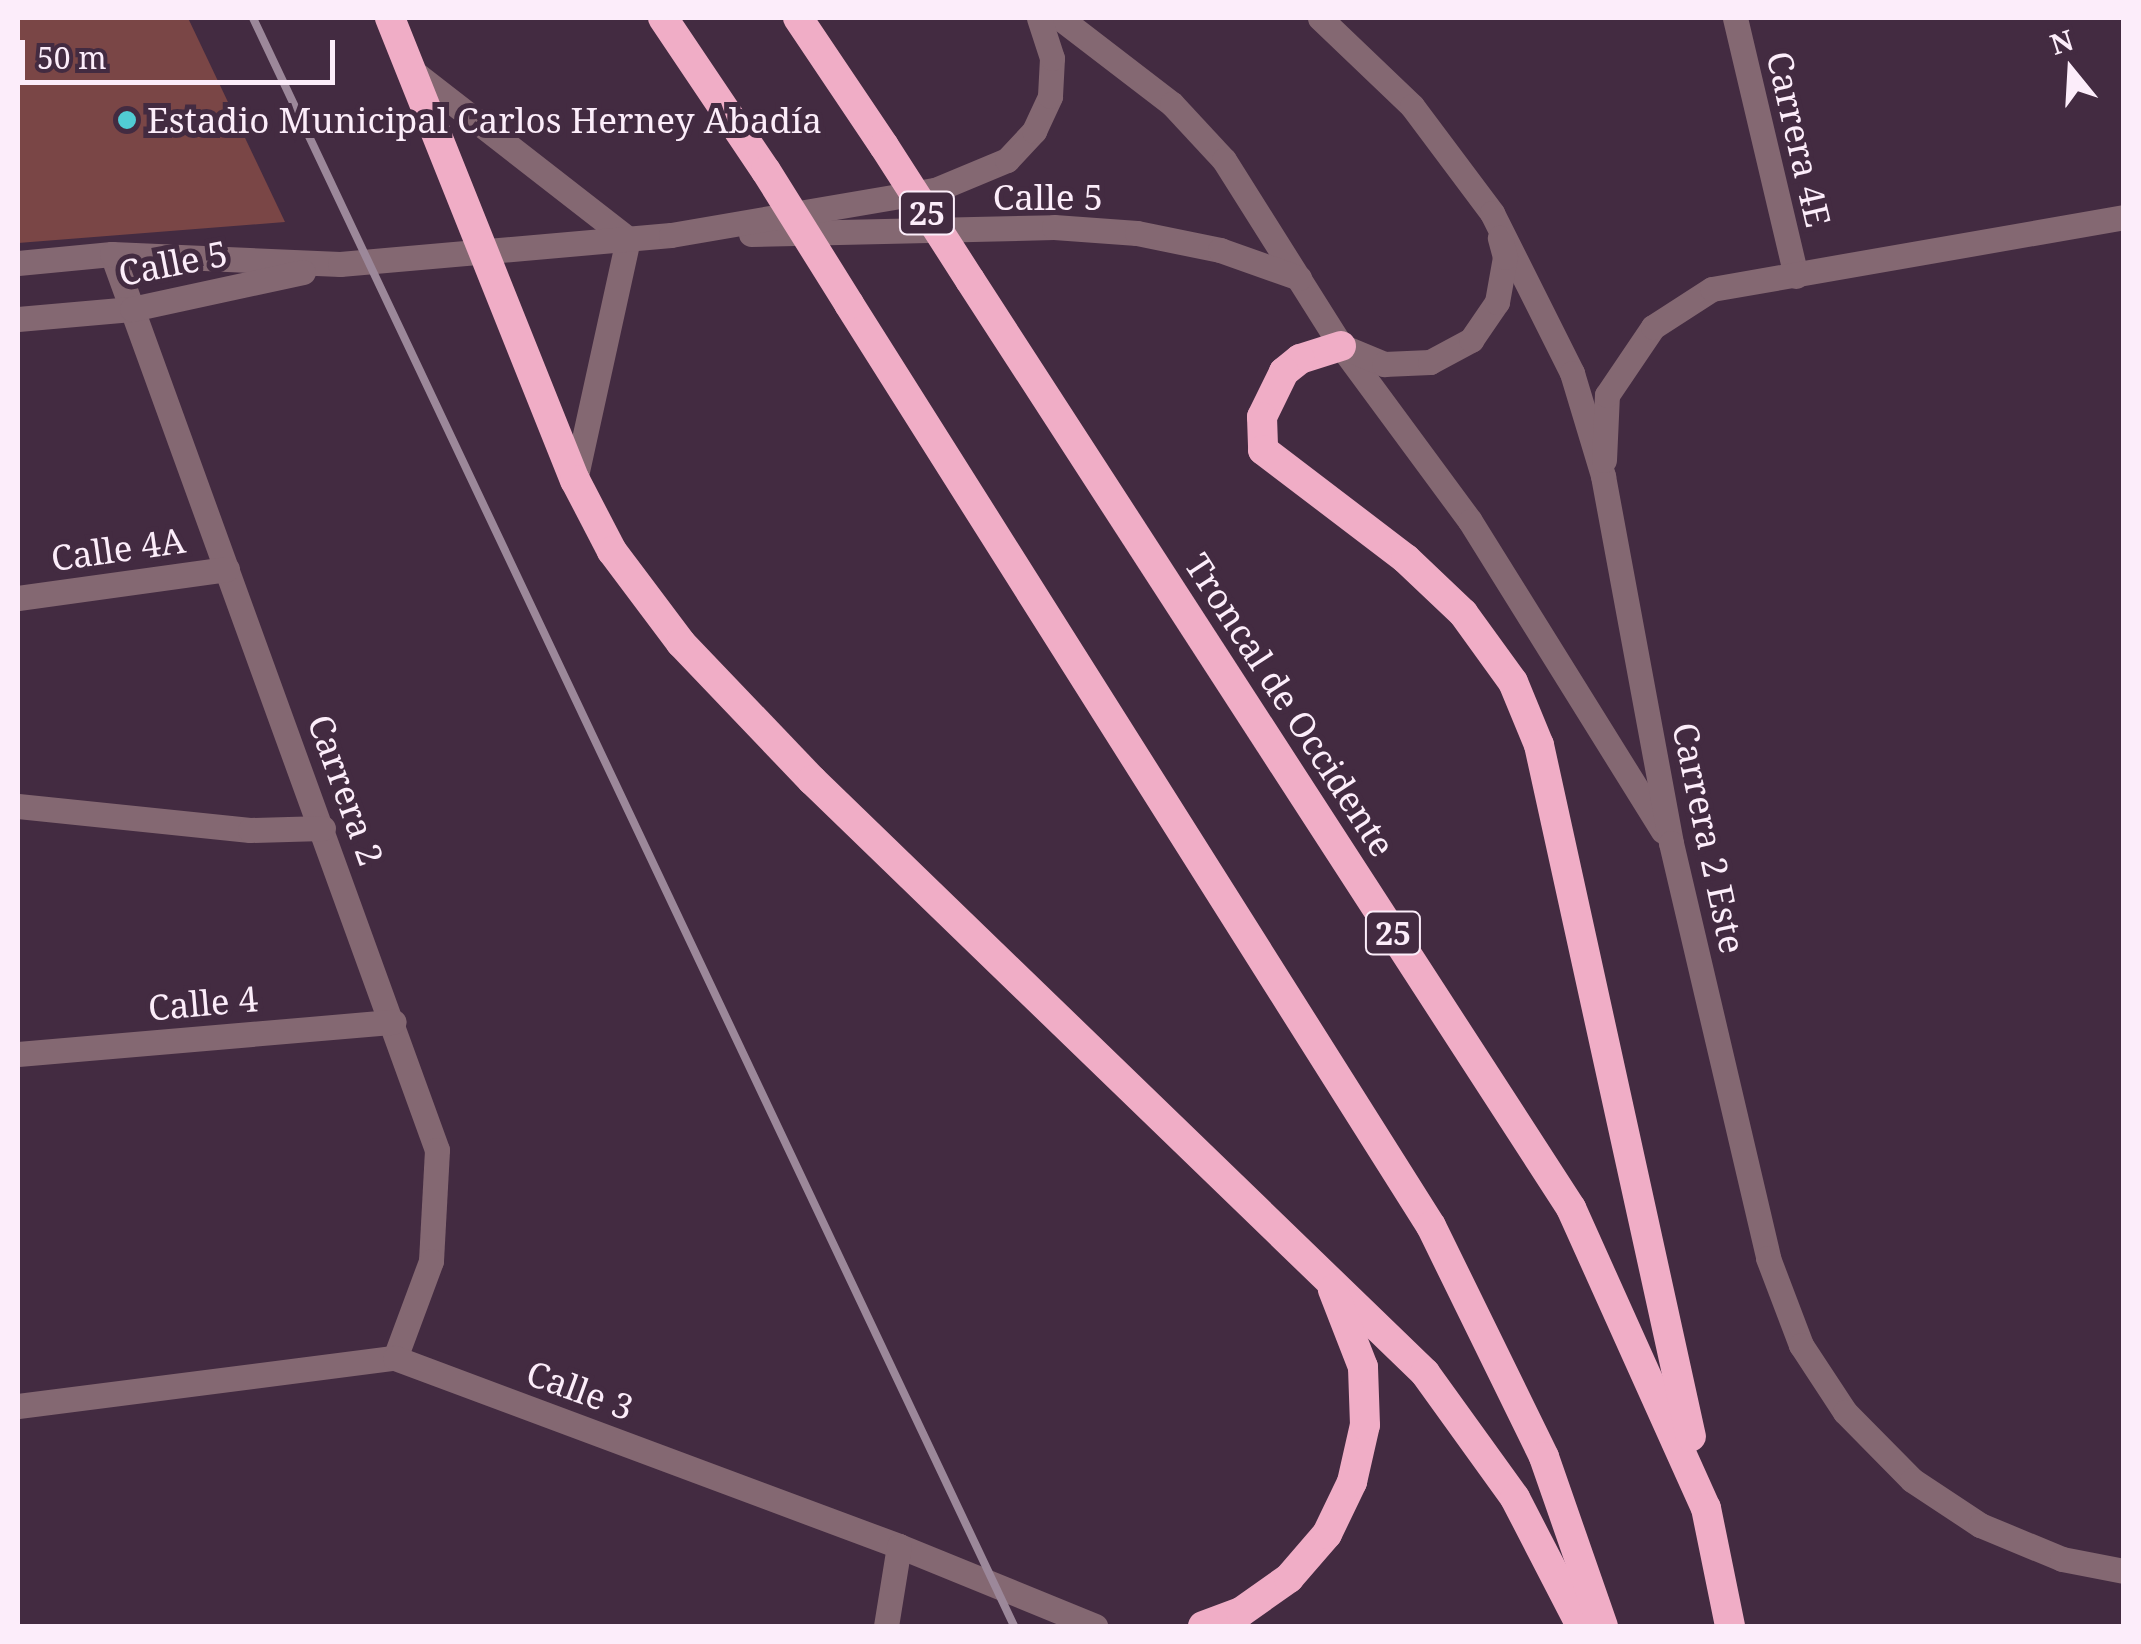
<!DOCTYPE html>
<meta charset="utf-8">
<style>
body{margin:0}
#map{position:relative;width:2141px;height:1644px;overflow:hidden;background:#432b41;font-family:"Noto Serif",serif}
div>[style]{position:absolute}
.green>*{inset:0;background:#7a4646}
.minor>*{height:25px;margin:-12.5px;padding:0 12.5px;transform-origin:12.5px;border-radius:12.5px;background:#846872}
.highway>*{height:30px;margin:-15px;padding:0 15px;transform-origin:15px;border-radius:15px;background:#f0adc6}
.rail>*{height:8px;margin:-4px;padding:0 4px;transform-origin:4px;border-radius:4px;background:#9c889a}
.highway-bridge>*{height:30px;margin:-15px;padding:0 15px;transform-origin:15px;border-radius:15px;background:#f0adc6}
.dots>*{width:28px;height:28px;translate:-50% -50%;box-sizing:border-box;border:5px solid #432b41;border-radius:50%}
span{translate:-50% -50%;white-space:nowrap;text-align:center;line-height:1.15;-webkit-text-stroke:10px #432b41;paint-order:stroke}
.shield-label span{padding:2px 8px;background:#432b41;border:2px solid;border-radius:8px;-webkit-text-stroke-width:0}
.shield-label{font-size:32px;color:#fcedfa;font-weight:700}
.poi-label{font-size:35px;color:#fcedfa}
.left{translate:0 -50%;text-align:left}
.street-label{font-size:35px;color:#fcedfa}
.frame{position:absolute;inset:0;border:20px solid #fcedfa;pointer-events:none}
.north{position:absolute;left:2021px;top:20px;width:100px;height:100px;-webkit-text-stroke:8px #432b41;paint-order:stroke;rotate:342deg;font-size:28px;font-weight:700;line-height:40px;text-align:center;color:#fcedfa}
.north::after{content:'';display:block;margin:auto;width:35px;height:45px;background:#fcedfa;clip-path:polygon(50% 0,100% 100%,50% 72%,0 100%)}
.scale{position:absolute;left:20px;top:40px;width:315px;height:45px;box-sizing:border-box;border:5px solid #fcedfa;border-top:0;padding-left:12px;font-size:30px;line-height:35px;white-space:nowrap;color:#fcedfa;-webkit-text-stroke:8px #432b41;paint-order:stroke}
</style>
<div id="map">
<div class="green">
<i style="clip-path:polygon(18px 18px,188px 18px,285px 222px,18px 243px)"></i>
</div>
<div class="minor">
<i style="left:1060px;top:18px;width:141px;rotate:37.5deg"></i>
<i style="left:1172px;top:104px;width:76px;rotate:47.1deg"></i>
<i style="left:1224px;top:160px;width:220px;rotate:57.8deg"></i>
<i style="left:1341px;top:346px;width:217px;rotate:53.6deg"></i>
<i style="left:1470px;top:521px;width:365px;rotate:58.1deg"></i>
<i style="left:1320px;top:18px;width:127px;rotate:43.7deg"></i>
<i style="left:1412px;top:106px;width:134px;rotate:53.2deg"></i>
<i style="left:1492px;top:213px;width:179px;rotate:63.4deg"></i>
<i style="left:1572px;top:373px;width:108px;rotate:73.2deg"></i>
<i style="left:1603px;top:476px;width:373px;rotate:79.5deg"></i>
<i style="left:1671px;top:843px;width:426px;rotate:76.8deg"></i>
<i style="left:1768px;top:1258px;width:93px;rotate:69.2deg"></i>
<i style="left:1801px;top:1345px;width:80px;rotate:56.7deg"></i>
<i style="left:1845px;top:1412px;width:95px;rotate:45.4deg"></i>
<i style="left:1912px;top:1480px;width:82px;rotate:33.5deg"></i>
<i style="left:1980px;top:1525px;width:89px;rotate:22.5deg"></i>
<i style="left:2062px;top:1559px;width:63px;rotate:11deg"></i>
<i style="left:1735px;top:18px;width:265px;rotate:76.7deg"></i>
<i style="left:411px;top:70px;width:275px;rotate:37.9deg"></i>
<i style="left:628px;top:239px;width:247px;rotate:102.4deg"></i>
<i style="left:751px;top:234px;width:303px;rotate:-1.3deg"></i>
<i style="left:1054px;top:227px;width:83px;rotate:4.1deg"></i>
<i style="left:1137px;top:233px;width:85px;rotate:11.6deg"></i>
<i style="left:1220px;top:250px;width:84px;rotate:19.5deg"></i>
<i style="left:112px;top:254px;width:953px;rotate:70.06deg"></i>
<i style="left:437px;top:1150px;width:111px;rotate:93.1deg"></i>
<i style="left:431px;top:1261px;width:103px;rotate:110.4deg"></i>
<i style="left:18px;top:263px;width:94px;rotate:-5.5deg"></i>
<i style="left:112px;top:254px;width:228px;rotate:2.5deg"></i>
<i style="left:340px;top:264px;width:332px;rotate:-5deg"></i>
<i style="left:671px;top:235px;width:268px;rotate:-9.7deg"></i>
<i style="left:935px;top:190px;width:78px;rotate:-22.6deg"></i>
<i style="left:1007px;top:160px;width:40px;rotate:-47deg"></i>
<i style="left:1034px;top:131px;width:38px;rotate:-65deg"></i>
<i style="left:1050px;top:96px;width:38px;rotate:-87deg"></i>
<i style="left:1052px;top:58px;width:42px;rotate:-108deg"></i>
<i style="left:18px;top:319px;width:114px;rotate:-5deg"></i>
<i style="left:132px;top:309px;width:175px;rotate:-12.2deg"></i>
<i style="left:1341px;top:346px;width:47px;rotate:22.7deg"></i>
<i style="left:1384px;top:364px;width:46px;rotate:-2.5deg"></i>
<i style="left:1430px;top:362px;width:47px;rotate:-28.2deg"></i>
<i style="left:1471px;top:340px;width:46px;rotate:-55.6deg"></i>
<i style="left:1497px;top:302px;width:46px;rotate:-79.9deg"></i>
<i style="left:1505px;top:257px;width:20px;rotate:-105deg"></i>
<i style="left:1604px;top:460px;width:65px;rotate:-87.4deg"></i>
<i style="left:1607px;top:395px;width:82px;rotate:-55.9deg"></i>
<i style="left:1653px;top:327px;width:70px;rotate:-32.8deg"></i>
<i style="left:1712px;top:289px;width:418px;rotate:-9.9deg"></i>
<i style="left:18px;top:598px;width:211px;rotate:-7.9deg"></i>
<i style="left:18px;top:806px;width:233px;rotate:5.9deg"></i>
<i style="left:250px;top:830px;width:73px;rotate:-1.6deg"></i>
<i style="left:18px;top:1054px;width:377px;rotate:-4.9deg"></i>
<i style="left:18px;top:1406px;width:380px;rotate:-7.3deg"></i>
<i style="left:395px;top:1358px;width:538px;rotate:20.46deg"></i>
<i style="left:899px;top:1546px;width:212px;rotate:22.2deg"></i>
<i style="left:886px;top:1626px;width:81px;rotate:-80.8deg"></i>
</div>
<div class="highway">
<i style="left:390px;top:18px;width:498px;rotate:68.2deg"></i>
<i style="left:575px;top:480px;width:80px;rotate:62.5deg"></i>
<i style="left:612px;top:551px;width:115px;rotate:53.1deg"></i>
<i style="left:681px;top:643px;width:190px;rotate:46.3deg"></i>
<i style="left:812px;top:780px;width:853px;rotate:44.05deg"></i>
<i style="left:1425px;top:1373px;width:154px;rotate:54.2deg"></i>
<i style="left:1515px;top:1498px;width:144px;rotate:62.7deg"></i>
<i style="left:663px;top:18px;width:184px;rotate:56.1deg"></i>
<i style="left:798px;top:18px;width:154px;rotate:56.1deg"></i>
<i style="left:970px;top:280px;width:1106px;rotate:57.07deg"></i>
<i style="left:1571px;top:1208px;width:329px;rotate:65.8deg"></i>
<i style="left:1706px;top:1508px;width:120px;rotate:78.5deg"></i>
<i style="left:849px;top:304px;width:1090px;rotate:57.74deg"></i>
<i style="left:1431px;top:1226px;width:257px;rotate:63.9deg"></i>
<i style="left:1544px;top:1457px;width:179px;rotate:70.8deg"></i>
<i style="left:1341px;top:346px;width:43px;rotate:162.4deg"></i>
<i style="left:1300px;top:359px;width:21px;rotate:141deg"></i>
<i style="left:1284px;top:372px;width:50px;rotate:116.1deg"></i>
<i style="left:1262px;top:417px;width:33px;rotate:88deg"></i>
<i style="left:1263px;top:450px;width:180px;rotate:37.3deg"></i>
<i style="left:1406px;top:559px;width:79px;rotate:43.5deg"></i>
<i style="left:1463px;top:613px;width:85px;rotate:54.1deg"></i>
<i style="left:1513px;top:682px;width:68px;rotate:67.6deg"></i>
<i style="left:1539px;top:745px;width:708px;rotate:77.61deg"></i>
<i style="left:1203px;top:1626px;width:40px;rotate:-20.2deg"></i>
<i style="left:1241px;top:1612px;width:59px;rotate:-35.3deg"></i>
<i style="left:1289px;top:1578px;width:58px;rotate:-49.2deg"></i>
<i style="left:1327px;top:1534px;width:58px;rotate:-64.3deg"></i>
<i style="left:1352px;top:1482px;width:58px;rotate:-77.2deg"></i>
<i style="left:1365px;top:1425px;width:58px;rotate:-92deg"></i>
<i style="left:1363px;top:1367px;width:83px;rotate:-111.3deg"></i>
</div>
<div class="rail">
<i style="left:253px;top:18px;width:1779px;rotate:64.67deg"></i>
</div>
<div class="highway-bridge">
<i style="left:884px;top:146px;width:159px;rotate:57.3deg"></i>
<i style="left:766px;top:171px;width:157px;rotate:58deg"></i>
</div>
<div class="dots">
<i style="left:127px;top:120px;background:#51ccd4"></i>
</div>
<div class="shield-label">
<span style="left:927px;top:213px">25</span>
<span style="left:1393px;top:933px">25</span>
</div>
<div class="poi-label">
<span class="left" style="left:147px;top:120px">Estadio Municipal Carlos Herney Abadía</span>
</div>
<div class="street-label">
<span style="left:1799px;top:139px;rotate:77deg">Carrera 4E</span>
<span style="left:1048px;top:197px">Calle 5</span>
<span style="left:173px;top:263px;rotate:-11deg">Calle 5</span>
<span style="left:118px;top:549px;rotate:-8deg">Calle 4A</span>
<span style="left:1290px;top:705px;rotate:57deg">Troncal de Occidente</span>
<span style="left:346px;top:790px;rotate:70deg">Carrera 2</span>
<span style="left:1709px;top:838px;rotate:78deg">Carrera 2 Este</span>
<span style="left:203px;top:1003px;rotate:-5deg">Calle 4</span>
<span style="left:580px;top:1390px;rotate:20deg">Calle 3</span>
</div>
<div class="frame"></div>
<div class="north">N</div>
<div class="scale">50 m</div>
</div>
